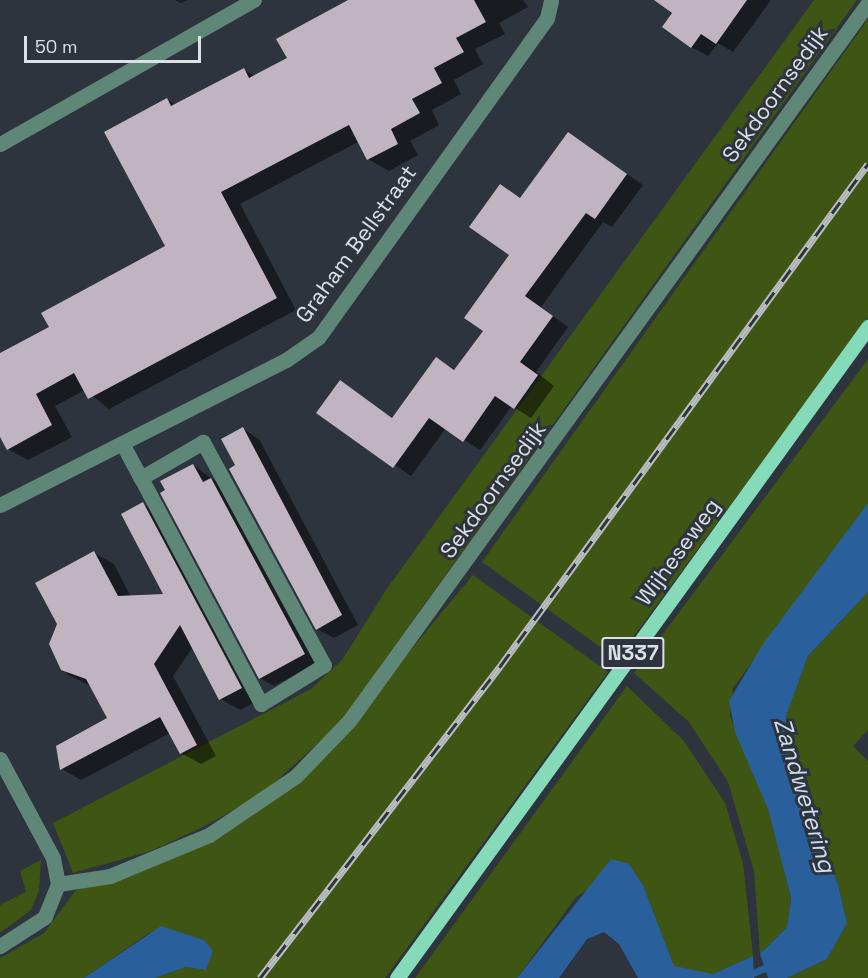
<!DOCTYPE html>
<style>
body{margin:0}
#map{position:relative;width:868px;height:978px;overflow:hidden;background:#2d343d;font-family:"Space Grotesk",sans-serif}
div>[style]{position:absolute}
.green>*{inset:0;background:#3e5513}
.water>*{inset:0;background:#29609c}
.shadow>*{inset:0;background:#0007}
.stream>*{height:7px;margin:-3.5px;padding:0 3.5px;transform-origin:3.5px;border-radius:3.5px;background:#29609c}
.building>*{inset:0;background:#bfb4bf}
.minor>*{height:15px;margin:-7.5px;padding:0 7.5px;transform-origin:7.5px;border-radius:7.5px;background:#5f8777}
.major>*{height:15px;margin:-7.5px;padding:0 7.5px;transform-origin:7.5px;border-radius:7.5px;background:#85dab9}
.rail>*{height:7px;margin-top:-3.5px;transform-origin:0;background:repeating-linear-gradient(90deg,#2d343d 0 14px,#b9bec4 0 28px);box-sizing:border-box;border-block:2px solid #b9bec4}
span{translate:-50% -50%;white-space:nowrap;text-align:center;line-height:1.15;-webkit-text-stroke:6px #2d343d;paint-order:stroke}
.shield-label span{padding:2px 4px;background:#2d343d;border:2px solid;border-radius:4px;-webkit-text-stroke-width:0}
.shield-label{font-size:21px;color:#dde1e7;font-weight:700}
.street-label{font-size:22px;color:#dde1e7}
.water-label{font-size:24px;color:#d0def0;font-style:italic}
.scale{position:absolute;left:24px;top:36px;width:177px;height:27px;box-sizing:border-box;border:3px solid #dde1e7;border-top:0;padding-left:8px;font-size:18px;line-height:21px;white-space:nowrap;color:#dde1e7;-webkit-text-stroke:4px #2d343d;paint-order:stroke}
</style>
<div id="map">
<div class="green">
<i style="clip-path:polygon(814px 0,857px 0,338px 725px,263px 793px,207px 825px,151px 851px,73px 873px,53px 823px,311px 689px,342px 660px,386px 590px)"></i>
<i style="clip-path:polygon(868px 19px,868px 318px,617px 659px,482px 562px)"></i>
<i style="clip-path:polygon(868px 359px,868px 503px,733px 688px,730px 716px,768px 809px,791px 898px,787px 927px,760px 954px,754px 871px,728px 782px,689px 722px,634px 673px)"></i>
<i style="clip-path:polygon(473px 575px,608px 672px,385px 978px,155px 978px,186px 967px,206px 970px,149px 933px,84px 978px,0 978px,0 958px,44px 933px,75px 891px,186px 851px,338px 737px)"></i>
<i style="clip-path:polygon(868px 592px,868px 730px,853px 746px,868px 761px,868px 978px,787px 978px,827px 959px,847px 923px,838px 884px,790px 767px,786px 716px,808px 656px)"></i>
<i style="clip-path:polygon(627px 686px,684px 741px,725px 803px,743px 863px,753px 956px,713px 974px,692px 974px,674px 966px,643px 885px,629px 864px,576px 897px,517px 978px,415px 978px)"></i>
<i style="clip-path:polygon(41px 860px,39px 891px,31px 910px,0 933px,0 905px,26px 892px,20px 871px)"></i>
</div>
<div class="water">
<i style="clip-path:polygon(868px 503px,868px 592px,808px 656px,786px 716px,790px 767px,838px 884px,847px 923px,827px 959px,787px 978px,768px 978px,760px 954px,787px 927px,791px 898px,768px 809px,735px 732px,729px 701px,763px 644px)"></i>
<i style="clip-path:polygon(611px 859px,629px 864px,643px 885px,674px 966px,713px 974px,753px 956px,754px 978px,638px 978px,619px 944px,604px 932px,587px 939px,559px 978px,517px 978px)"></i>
<i style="clip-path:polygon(161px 926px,204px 940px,213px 951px,206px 970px,186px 967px,155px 978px,84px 978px)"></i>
</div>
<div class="shadow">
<i style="clip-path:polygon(175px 0,187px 0,181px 3px)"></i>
<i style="clip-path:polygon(351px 0,523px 0,528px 7px,499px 23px,505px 34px,475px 49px,483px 64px,454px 80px,461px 94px,432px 110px,439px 125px,410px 141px,418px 155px,389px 171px,368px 159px,358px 142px,240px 204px,296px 310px,109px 409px,85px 390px,55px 406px,72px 437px,28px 460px,8px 449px,0 435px,0 355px,51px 328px,167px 246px,167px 100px,176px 105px,244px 70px,255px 76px,289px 58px)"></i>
<i style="clip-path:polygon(662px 0,771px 0,733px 52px,718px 43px,708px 56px,691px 47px)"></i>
<i style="clip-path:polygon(568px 134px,643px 185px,612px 227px,603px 222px,541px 307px,568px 327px,536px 372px,554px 386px,531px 418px,512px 406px,480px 450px,446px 428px,411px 476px,319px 412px,340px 382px,394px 419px,437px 359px,456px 370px,485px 331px,511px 255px,500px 186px,521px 199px)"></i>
<i style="clip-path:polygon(243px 429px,259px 439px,358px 625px,334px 638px,317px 629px,237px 466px)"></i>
<i style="clip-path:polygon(193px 465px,225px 488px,318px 662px,274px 686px,260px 678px)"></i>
<i style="clip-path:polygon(143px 504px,163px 515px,260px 700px,240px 710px,221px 699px,193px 647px,173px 676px,216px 756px,201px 764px,181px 753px,170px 733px,81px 780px,62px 769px,109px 719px,92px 687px,67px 674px,51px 644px,94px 553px,114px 564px,131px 597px,165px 595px)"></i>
</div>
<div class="stream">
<i style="left:742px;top:978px;width:34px;rotate:-24deg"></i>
</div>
<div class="building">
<i style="clip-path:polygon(348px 0,474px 0,486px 22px,456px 38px,464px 52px,434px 68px,442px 83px,412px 99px,420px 113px,391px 129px,398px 144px,367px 160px,349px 125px,221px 192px,277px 298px,88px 399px,74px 373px,36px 394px,52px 425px,7px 450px,0 437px,0 353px,49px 327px,41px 313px,165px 246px,104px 132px,167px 98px,171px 106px,244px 68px,249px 78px,287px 58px,276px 39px)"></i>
<i style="clip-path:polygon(654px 0,747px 0,716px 44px,701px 34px,691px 48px,662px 27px,672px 13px)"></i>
<i style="clip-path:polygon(568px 132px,627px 174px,595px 219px,586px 213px,525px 296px,553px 316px,520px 362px,538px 375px,514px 409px,495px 396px,463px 442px,429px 418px,393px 468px,316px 413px,340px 380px,392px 418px,436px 357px,454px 370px,483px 331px,464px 318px,509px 255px,469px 227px,500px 184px,520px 198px)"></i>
<i style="clip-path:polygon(243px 427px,342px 615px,316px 630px,229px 469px,235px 465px,221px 439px)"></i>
<i style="clip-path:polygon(193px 464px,203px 482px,211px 478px,305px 654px,259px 679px,160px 493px,165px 490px,160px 481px)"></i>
<i style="clip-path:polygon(143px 502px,242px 688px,219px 700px,180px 625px,154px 664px,197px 745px,180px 754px,160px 717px,60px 770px,56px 746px,107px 718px,86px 679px,61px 670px,49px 644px,57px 624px,35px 583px,94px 551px,118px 596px,163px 594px,121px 514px)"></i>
</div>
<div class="minor">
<i style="left:0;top:144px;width:292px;rotate:-29.6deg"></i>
<i style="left:122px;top:443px;width:40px;rotate:62deg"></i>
<i style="left:141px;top:478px;width:256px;rotate:62deg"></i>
<i style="left:261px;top:704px;width:74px;rotate:-31.8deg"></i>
<i style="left:324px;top:665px;width:254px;rotate:-118.5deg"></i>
<i style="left:203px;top:442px;width:72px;rotate:149.9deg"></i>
<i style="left:0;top:505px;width:321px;rotate:-26.9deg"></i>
<i style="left:286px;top:360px;width:39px;rotate:-35deg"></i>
<i style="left:318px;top:338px;width:393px;rotate:-54.4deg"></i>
<i style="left:547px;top:18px;width:18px;rotate:-77deg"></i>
<i style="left:0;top:759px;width:112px;rotate:61.8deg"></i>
<i style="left:53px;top:858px;width:26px;rotate:79deg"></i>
<i style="left:58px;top:884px;width:35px;rotate:112deg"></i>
<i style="left:45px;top:917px;width:54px;rotate:147.2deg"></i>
<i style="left:58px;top:884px;width:53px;rotate:-8.7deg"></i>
<i style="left:110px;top:876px;width:107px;rotate:-22.5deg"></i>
<i style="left:209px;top:835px;width:105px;rotate:-34.1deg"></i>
<i style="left:296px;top:776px;width:76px;rotate:-46.1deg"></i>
<i style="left:349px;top:721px;width:886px;rotate:-54.14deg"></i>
</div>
<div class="major">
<i style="left:397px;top:978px;width:804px;rotate:-54.11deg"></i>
</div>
<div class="rail">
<i style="left:260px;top:978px;width:395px;rotate:-52.4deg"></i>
<i style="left:501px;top:665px;width:621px;rotate:-53.78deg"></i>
</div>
<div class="shield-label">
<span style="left:633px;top:653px">N337</span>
</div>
<div class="street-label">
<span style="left:775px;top:94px;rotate:-54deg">Sekdoornsedijk</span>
<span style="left:356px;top:244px;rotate:-54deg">Graham Bellstraat</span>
<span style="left:493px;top:490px;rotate:-54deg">Sekdoornsedijk</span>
<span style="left:678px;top:552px;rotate:-54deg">Wijheseweg</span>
</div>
<div class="water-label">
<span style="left:805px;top:795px;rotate:73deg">Zandwetering</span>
</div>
<div class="scale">50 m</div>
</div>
